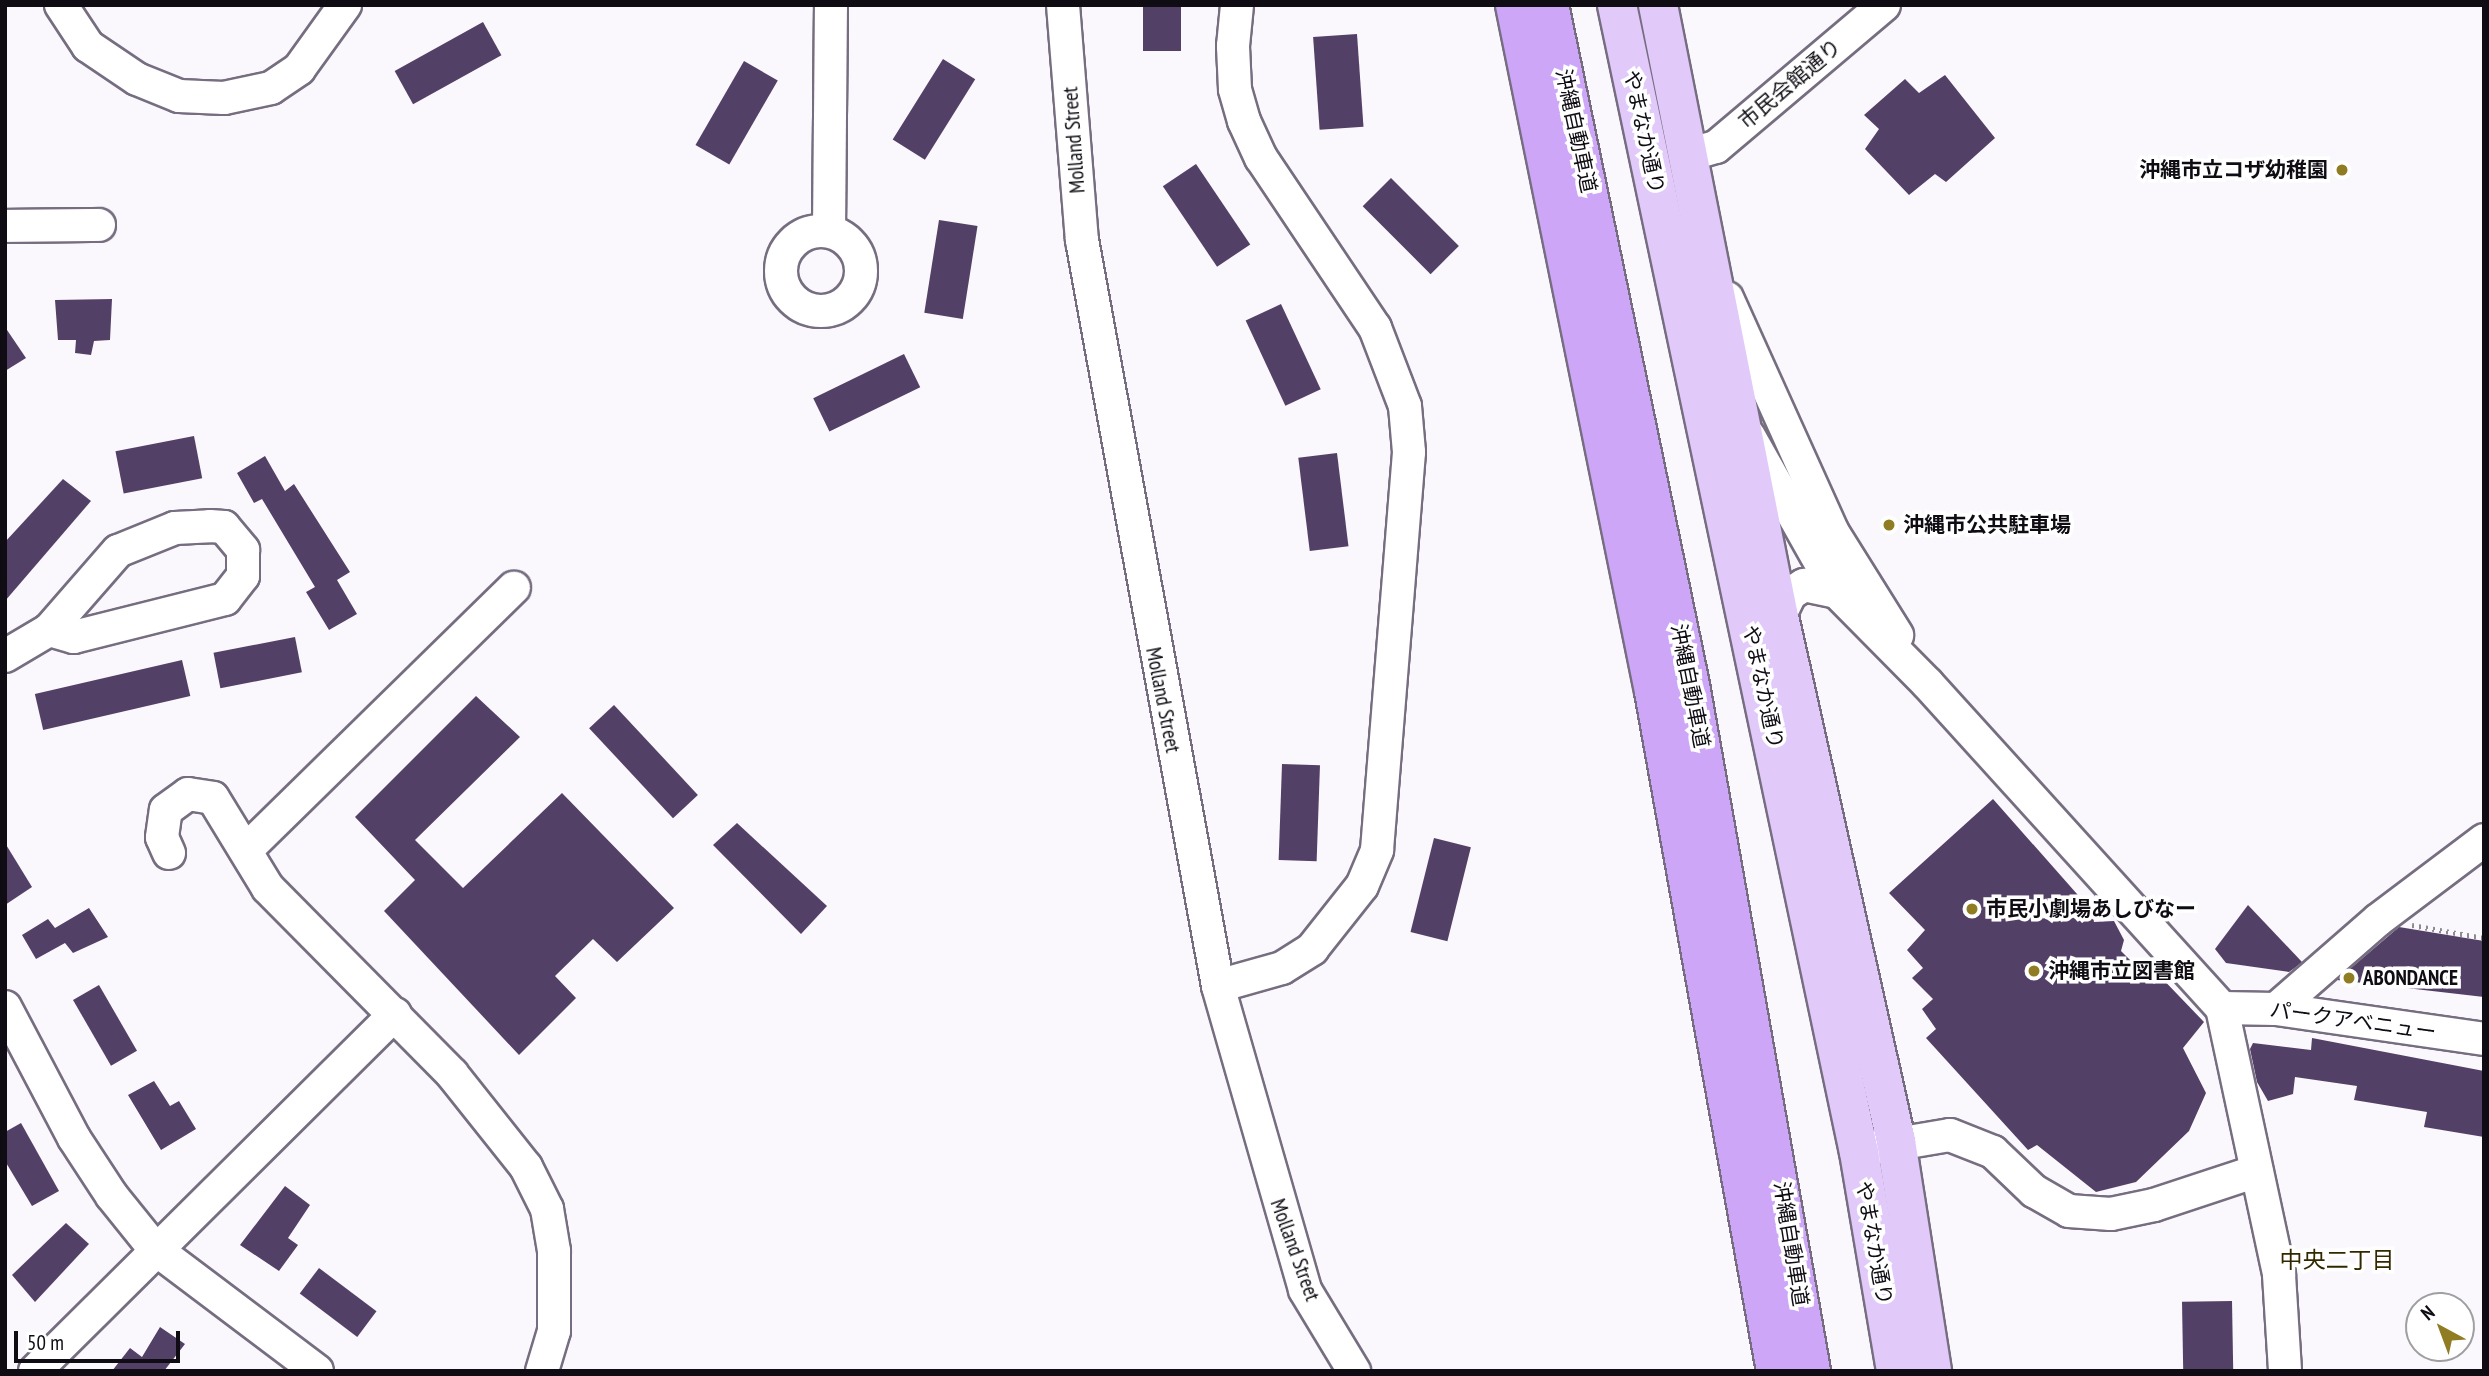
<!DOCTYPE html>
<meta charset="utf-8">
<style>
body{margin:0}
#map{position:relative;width:2489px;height:1376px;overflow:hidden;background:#faf8fc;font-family:"PT Sans Narrow","Noto Sans JP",sans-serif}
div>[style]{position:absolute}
.building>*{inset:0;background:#534067;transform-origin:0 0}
.path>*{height:4.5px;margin-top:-2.25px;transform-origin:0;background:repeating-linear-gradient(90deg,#8d8b90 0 2px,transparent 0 7px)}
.roads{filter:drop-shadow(2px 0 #766e80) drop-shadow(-2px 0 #766e80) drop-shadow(0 2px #766e80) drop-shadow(0 -2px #766e80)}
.minor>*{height:32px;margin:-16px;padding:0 16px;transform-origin:16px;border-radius:16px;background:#fff}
.minor>.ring{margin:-16px;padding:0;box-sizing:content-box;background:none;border:32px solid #fff;border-radius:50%}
.major>*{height:38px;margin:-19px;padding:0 19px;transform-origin:19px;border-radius:19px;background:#e1cafa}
.highway>*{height:38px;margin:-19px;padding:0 19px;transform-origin:19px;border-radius:19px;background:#cda6f7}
.dots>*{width:19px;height:19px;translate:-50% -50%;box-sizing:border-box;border:4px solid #fff;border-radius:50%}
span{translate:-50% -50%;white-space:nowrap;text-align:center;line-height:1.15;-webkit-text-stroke:7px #fff;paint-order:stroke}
.street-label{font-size:21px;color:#0f0c13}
.poi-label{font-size:21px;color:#0f0c13;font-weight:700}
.right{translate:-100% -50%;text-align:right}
.left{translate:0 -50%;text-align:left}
.neighbourhood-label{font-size:23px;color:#322800}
.frame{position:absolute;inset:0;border:7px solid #0f0c13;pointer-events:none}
.north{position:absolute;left:2405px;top:1292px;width:70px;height:70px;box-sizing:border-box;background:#fff;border:2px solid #9f9ea1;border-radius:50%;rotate:319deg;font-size:19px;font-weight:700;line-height:28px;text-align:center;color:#0f0c13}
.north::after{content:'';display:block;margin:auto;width:24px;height:32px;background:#907c23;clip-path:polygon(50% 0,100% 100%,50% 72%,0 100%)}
.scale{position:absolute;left:14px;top:1331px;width:166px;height:32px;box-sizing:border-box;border:4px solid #0f0c13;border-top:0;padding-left:9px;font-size:21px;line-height:24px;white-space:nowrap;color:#0f0c13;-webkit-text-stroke:5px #fff;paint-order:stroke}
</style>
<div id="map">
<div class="building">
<i style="left:1143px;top:5px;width:38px;height:46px"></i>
<i style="left:483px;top:22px;width:38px;height:101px;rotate:61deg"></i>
<i style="left:1357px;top:34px;width:93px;height:44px;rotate:86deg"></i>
<i style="left:943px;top:59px;width:38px;height:95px;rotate:32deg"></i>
<i style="left:744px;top:61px;width:39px;height:97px;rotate:30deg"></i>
<i style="clip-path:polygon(1945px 75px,1995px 138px,1946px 182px,1935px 174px,1909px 195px,1865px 149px,1879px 129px,1864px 115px,1905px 79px,1919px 93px)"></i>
<i style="left:1196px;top:164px;width:97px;height:40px;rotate:56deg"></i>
<i style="left:1391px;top:178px;width:96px;height:40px;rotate:45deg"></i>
<i style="left:939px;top:220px;width:39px;height:94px;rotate:9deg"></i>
<i style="clip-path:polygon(112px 299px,110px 340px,94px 341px,91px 355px,75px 353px,76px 340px,58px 340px,55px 300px)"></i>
<i style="left:1281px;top:304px;width:94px;height:39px;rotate:65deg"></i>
<i style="clip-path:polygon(5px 327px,26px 358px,5px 371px)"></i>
<i style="left:904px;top:354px;width:37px;height:101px;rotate:64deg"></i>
<i style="left:194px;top:436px;width:43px;height:80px;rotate:79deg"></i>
<i style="left:1337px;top:453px;width:94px;height:39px;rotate:83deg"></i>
<i style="clip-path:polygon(265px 456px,285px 491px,294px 484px,350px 572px,337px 580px,357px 614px,329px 630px,306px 592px,315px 587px,262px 499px,254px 503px,237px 473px)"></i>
<i style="clip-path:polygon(63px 479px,91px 501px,5px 601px,5px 542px)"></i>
<i style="left:295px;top:637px;width:36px;height:83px;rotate:79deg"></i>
<i style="left:182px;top:660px;width:37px;height:151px;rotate:77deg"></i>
<i style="clip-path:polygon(476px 696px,520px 737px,415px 840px,463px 888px,562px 793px,674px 908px,617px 962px,593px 939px,555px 976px,576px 998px,519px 1055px,384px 911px,415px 880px,355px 817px)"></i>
<i style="left:614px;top:705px;width:123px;height:34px;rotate:47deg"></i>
<i style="left:1282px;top:764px;width:38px;height:96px;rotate:2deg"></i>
<i style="clip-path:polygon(1993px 799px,2092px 911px,2094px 922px,2114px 921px,2124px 940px,2121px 951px,2138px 968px,2154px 970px,2204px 1022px,2183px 1048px,2206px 1093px,2189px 1131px,2136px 1182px,2096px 1192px,2037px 1145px,2028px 1150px,1926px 1038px,1936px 1029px,1922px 1009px,1933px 999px,1912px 978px,1923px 968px,1907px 950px,1925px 930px,1889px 893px)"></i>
<i style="clip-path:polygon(737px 823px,827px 906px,801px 934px,713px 845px)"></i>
<i style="left:1434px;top:838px;width:38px;height:97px;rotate:14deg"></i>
<i style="clip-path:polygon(5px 843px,32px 887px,5px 905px)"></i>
<i style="clip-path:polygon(2248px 905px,2302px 962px,2296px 967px,2289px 972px,2226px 963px,2215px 949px)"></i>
<i style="clip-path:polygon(89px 908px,108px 937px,73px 953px,65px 943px,36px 959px,22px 935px,48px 919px,55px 928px)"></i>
<i style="clip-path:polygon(2399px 927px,2484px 941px,2484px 997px,2337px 980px)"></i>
<i style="left:99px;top:985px;width:76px;height:30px;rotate:60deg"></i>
<i style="clip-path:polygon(2312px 1038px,2484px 1071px,2484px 1137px,2424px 1127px,2427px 1112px,2354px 1100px,2357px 1086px,2295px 1077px,2293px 1094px,2268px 1101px,2257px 1082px,2250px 1049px,2253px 1043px,2311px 1050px)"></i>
<i style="clip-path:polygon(154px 1081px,170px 1106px,179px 1101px,196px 1129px,161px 1150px,128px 1095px)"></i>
<i style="clip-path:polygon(21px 1123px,59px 1191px,32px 1206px,5px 1161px,5px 1132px)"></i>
<i style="clip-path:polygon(285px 1186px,310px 1205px,288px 1238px,298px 1245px,279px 1271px,240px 1245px)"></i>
<i style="clip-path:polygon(66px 1223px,89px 1244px,35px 1302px,12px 1275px)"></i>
<i style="left:319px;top:1268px;width:72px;height:32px;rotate:37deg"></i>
<i style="left:2232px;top:1301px;width:70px;height:50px;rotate:89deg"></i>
<i style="clip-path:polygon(160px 1327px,185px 1344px,164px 1371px,112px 1371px,130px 1348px,142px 1357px)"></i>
</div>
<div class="path">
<i style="left:2412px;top:925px;width:73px;rotate:10.2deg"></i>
</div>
<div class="roads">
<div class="minor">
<i style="left:61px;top:5px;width:49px;rotate:56.6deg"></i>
<i style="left:88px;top:46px;width:59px;rotate:34deg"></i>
<i style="left:137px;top:79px;width:45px;rotate:22deg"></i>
<i style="left:179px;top:96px;width:45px;rotate:2.5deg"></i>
<i style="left:224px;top:98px;width:48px;rotate:-12deg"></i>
<i style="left:271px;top:88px;width:34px;rotate:-34deg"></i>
<i style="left:299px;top:69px;width:79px;rotate:-54.3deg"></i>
<i style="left:1063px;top:5px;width:236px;rotate:85.4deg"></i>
<i style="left:1082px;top:240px;width:758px;rotate:79.67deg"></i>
<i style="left:1218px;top:986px;width:316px;rotate:74deg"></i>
<i style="left:1305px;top:1290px;width:95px;rotate:58.8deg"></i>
<i style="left:1691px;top:154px;width:26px;rotate:-16deg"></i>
<i style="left:1716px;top:147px;width:220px;rotate:-40.2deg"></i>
<i style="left:5px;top:226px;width:94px;rotate:-0.6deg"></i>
<i class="ring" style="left:781px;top:231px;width:48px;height:48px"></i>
<i style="left:829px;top:231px;width:226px;rotate:-89.5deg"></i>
<i style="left:1727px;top:298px;width:256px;rotate:65.7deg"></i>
<i style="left:1832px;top:531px;width:123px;rotate:58deg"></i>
<i style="left:1749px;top:436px;width:179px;rotate:60.6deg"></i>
<i style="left:1837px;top:592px;width:129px;rotate:45.3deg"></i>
<i style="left:1928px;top:684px;width:438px;rotate:47.8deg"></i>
<i style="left:2222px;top:1008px;width:273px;rotate:77.9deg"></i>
<i style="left:2279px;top:1275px;width:96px;rotate:86.4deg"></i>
<i style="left:1779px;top:617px;width:25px;rotate:-64deg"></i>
<i style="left:1790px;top:594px;width:17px;rotate:-33deg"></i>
<i style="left:1804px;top:585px;width:34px;rotate:12deg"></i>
<i style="left:5px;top:656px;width:51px;rotate:-30.6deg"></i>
<i style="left:49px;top:630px;width:105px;rotate:-48.9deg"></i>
<i style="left:118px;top:551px;width:61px;rotate:-22deg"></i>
<i style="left:175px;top:528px;width:35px;rotate:-3deg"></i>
<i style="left:210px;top:526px;width:14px;rotate:4deg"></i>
<i style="left:224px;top:527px;width:30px;rotate:50deg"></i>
<i style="left:243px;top:550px;width:26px;rotate:90deg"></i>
<i style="left:243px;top:576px;width:29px;rotate:128deg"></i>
<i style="left:225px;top:599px;width:156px;rotate:165.9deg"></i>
<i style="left:74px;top:637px;width:26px;rotate:-164deg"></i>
<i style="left:246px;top:850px;width:375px;rotate:-44.4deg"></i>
<i style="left:169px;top:853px;width:17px;rotate:-114deg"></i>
<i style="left:162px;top:837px;width:27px;rotate:-82deg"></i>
<i style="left:166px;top:810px;width:27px;rotate:-36deg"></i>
<i style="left:188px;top:794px;width:25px;rotate:9deg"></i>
<i style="left:213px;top:798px;width:105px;rotate:58.6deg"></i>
<i style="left:268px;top:888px;width:262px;rotate:45.3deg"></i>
<i style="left:452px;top:1074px;width:119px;rotate:51.5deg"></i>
<i style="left:526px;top:1167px;width:47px;rotate:63.4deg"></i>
<i style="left:547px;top:1209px;width:43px;rotate:80.5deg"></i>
<i style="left:554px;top:1251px;width:80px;rotate:90deg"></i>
<i style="left:554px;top:1331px;width:42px;rotate:106.7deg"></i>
<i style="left:1218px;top:986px;width:66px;rotate:-15.7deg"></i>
<i style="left:1282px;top:968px;width:36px;rotate:-32deg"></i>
<i style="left:1312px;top:949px;width:80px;rotate:-51.6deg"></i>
<i style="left:1362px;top:886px;width:39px;rotate:-67deg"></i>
<i style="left:1377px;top:850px;width:399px;rotate:-85.4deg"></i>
<i style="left:1409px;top:452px;width:46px;rotate:-95deg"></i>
<i style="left:1405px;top:406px;width:84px;rotate:-111deg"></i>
<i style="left:1375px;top:328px;width:205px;rotate:-123.8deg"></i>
<i style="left:1261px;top:158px;width:41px;rotate:-114.7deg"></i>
<i style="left:1244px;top:121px;width:33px;rotate:-106deg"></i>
<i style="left:1235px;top:89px;width:43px;rotate:-92.7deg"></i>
<i style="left:1233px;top:46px;width:41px;rotate:-84.4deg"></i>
<i style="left:5px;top:1007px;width:148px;rotate:62.2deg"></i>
<i style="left:74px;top:1138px;width:69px;rotate:56.8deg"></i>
<i style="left:112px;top:1196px;width:67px;rotate:51.1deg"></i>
<i style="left:154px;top:1248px;width:204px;rotate:37deg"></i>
<i style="left:2222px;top:1008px;width:54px;rotate:1.1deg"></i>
<i style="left:2276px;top:1009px;width:210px;rotate:8.2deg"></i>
<i style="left:2276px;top:1009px;width:135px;rotate:-41.1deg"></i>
<i style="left:2378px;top:920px;width:133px;rotate:-37deg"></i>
<i style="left:1873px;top:1148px;width:78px;rotate:-9.6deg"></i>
<i style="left:1950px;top:1135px;width:46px;rotate:21.6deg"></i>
<i style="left:1993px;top:1152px;width:57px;rotate:43.6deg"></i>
<i style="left:2034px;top:1191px;width:40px;rotate:29.7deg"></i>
<i style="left:2069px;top:1211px;width:42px;rotate:4.1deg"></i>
<i style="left:2111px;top:1214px;width:44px;rotate:-11.8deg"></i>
<i style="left:2154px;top:1205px;width:108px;rotate:-18.3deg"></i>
<i style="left:35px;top:1371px;width:507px;rotate:-44.76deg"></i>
</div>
<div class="major">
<i style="left:1617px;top:5px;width:1172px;rotate:78.09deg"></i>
<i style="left:1859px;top:1152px;width:222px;rotate:80.4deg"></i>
<i style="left:1658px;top:5px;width:624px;rotate:78.82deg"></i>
<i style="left:1779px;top:617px;width:537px;rotate:77.41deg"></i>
<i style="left:1896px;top:1141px;width:233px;rotate:81.1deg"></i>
</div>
<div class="highway">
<i style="left:1515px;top:5px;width:700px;rotate:78.55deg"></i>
<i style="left:1654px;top:691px;width:691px;rotate:79.83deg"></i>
<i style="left:1549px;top:5px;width:694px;rotate:78.29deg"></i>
<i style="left:1690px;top:685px;width:697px;rotate:80deg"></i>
</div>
</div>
<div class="dots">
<i style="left:2342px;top:170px;background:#907c23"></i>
<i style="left:1889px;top:525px;background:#907c23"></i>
<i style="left:1972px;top:909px;background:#907c23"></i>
<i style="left:2034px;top:971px;background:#907c23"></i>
<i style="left:2349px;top:978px;background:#907c23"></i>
</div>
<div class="street-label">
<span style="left:1790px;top:84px;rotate:-40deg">市民会館通り</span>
<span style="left:1576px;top:131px;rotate:78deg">沖縄自動車道</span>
<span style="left:1644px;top:132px;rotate:78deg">やまなか通り</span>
<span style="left:1074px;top:140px;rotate:-94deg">Molland Street</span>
<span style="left:1690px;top:686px;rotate:79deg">沖縄自動車道</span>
<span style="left:1763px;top:687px;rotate:78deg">やまなか通り</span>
<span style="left:1163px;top:700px;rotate:79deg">Molland Street</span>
<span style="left:2353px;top:1021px;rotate:8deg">パークアベニュー</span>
<span style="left:1874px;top:1243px;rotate:80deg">やまなか通り</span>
<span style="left:1791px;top:1244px;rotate:81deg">沖縄自動車道</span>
<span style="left:1295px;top:1250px;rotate:70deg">Molland Street</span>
</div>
<div class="poi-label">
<span class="right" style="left:2328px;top:170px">沖縄市立コザ幼稚園</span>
<span class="left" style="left:1903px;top:525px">沖縄市公共駐車場</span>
<span class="left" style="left:1986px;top:909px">市民小劇場あしびなー</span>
<span class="left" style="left:2048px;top:971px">沖縄市立図書館</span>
<span class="left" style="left:2363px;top:978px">ABONDANCE</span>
</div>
<div class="neighbourhood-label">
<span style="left:2337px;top:1260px">中央二丁目</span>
</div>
<div class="frame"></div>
<div class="north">N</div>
<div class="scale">50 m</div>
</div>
